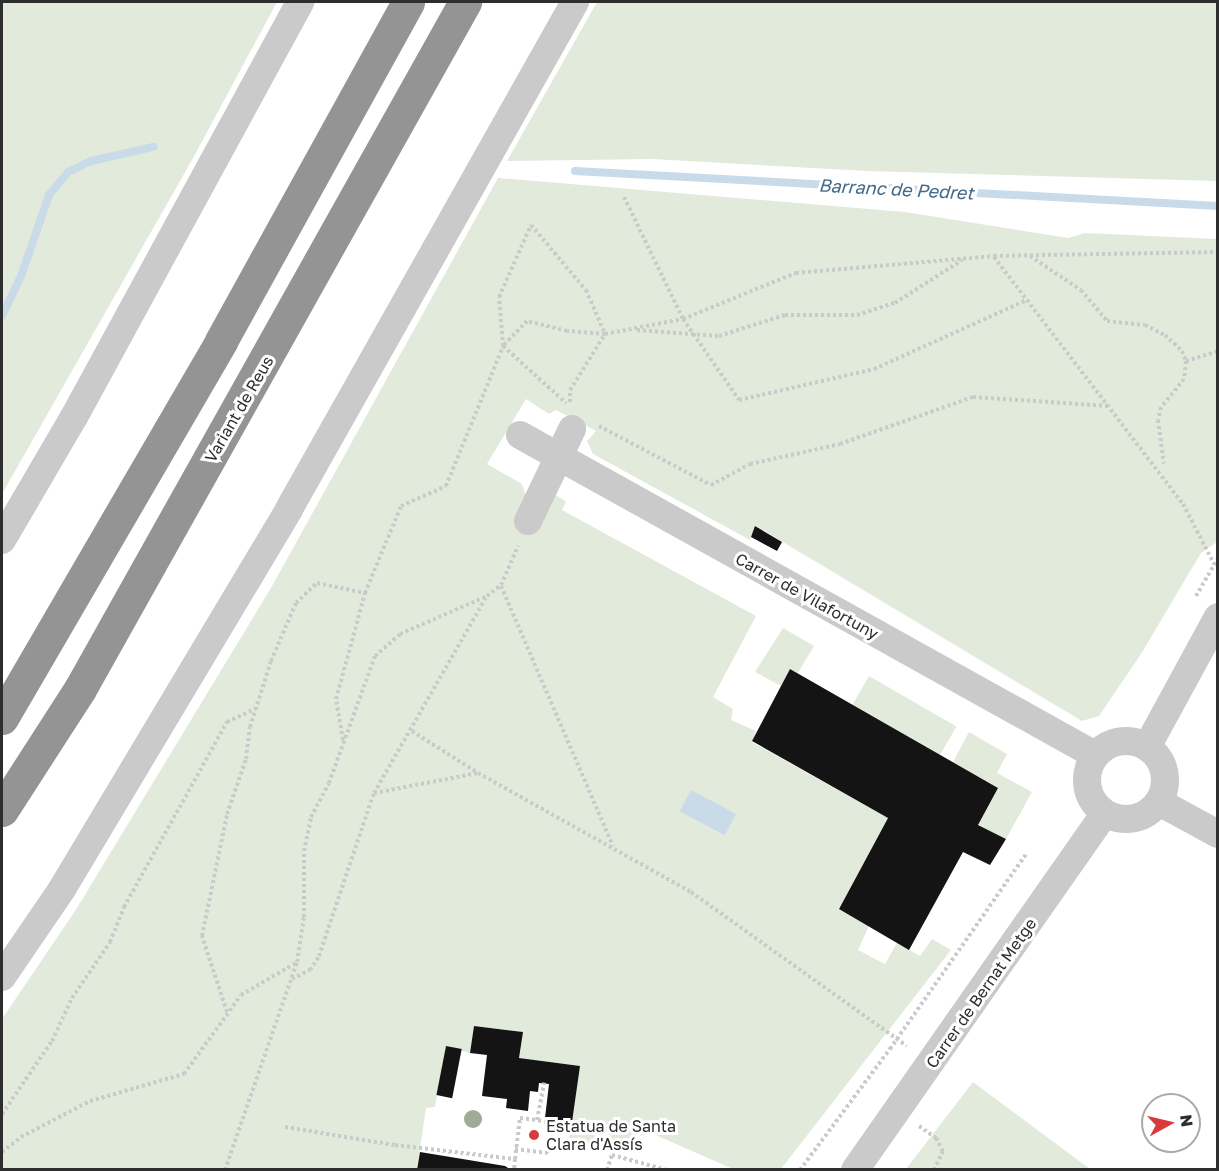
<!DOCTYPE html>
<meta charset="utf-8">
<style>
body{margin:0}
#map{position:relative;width:1219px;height:1171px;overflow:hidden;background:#fff;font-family:"Golos Text",sans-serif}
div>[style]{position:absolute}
.green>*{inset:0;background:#e2eadc;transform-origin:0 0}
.water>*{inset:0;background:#c9dae9;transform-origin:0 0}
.stream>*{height:8px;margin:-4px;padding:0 4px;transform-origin:4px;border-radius:4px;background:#c9dae9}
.building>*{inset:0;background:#141414;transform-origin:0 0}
.path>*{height:4px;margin-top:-2px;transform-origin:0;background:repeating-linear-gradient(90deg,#cacaca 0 3px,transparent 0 6px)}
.minor>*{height:28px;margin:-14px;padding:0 14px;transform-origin:14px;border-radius:14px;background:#cacaca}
.minor>.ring{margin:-14px;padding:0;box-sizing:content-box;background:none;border:28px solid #cacaca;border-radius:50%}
.highway>*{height:33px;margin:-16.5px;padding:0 16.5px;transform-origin:16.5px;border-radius:16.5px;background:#949494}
.trees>*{width:18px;height:18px;margin:-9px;border-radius:50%;background:#9eab95}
.dots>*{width:16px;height:16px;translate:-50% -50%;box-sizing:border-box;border:3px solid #fff;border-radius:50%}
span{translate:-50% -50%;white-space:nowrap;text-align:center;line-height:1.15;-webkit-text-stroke:6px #fff;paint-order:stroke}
.street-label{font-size:16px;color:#2d2d2d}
.poi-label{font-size:16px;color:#2d2d2d}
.left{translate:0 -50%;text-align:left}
.water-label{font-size:18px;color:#416989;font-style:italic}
.frame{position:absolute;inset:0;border:3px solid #2d2d2d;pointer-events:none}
.north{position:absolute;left:1141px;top:1093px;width:60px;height:60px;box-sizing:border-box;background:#fff;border:2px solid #ababab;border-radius:50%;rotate:82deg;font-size:16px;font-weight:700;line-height:24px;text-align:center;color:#2d2d2d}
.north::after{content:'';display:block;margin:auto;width:21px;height:27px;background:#d93b3d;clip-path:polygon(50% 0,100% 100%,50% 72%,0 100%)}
</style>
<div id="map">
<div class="green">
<i style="clip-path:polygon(2px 2px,277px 2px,192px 160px,2px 494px)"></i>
<i style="clip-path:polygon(597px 2px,1217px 2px,1217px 181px,867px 171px,652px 159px,507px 161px)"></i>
<i style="clip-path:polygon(498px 178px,905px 212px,1068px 238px,1085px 233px,1217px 239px,1217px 542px,1201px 553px,1141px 654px,1099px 716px,1082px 721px,756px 526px,750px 540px,593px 454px,587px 441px,596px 431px,556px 410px,549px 414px,526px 399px,487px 464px,522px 484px,527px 500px,550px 504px,556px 495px,566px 502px,562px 510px,756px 616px,713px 697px,733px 709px,731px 720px,756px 731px,752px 742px,888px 818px,839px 908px,869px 926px,858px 950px,885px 964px,897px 943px,920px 956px,932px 939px,951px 950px,781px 1169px,733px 1169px,651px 1133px,605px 1146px,571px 1145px,568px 1142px,580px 1066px,519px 1058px,522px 1032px,474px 1026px,470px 1053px,446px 1046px,435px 1107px,426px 1108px,417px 1169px,2px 1170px,2px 1019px,77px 908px,271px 588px)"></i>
<i style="clip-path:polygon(783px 628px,814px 646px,798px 673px,790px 669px,781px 686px,755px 672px)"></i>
<i style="left:869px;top:676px;width:101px;height:33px;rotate:30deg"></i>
<i style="clip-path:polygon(969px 732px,1007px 754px,997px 773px,1032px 792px,1006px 839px,978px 825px,998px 788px,953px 762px)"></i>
<i style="clip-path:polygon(973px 1082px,1090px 1169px,906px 1169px)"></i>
</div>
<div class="water">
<i style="left:691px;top:790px;width:51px;height:24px;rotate:28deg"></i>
</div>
<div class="stream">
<i style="left:575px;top:171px;width:644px;rotate:3.12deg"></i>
<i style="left:2px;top:316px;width:44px;rotate:-64.6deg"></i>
<i style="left:21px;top:276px;width:86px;rotate:-70.9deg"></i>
<i style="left:49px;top:195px;width:30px;rotate:-50deg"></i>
<i style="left:68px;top:172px;width:25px;rotate:-26deg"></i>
<i style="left:91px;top:161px;width:64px;rotate:-12.7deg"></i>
</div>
<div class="building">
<i style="clip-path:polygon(755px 526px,782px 542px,777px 551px,751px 537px)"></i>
<i style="clip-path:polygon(790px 669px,998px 788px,978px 825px,1006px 839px,990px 865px,963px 852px,909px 950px,839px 909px,888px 818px,752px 741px)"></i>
<i style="clip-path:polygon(474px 1026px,523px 1032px,519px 1058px,580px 1066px,572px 1122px,545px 1118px,549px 1084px,539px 1083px,538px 1092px,530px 1091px,528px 1111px,506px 1108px,507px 1099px,482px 1096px,487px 1055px,470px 1053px)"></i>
<i style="left:446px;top:1046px;width:16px;height:50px;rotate:11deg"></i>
<i style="clip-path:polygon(420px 1152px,505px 1166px,511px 1170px,417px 1170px)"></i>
</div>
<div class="path">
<i style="left:624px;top:197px;width:136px;rotate:64.2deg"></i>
<i style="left:683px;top:319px;width:98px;rotate:55.3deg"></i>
<i style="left:739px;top:400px;width:139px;rotate:-12.9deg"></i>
<i style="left:874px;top:369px;width:168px;rotate:-24.3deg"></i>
<i style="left:531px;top:225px;width:85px;rotate:49.8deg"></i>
<i style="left:586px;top:290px;width:48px;rotate:66.6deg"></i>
<i style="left:605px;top:334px;width:38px;rotate:-175deg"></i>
<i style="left:567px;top:331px;width:41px;rotate:-166deg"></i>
<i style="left:527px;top:321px;width:35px;rotate:134deg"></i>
<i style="left:503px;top:346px;width:49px;rotate:-94.7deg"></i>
<i style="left:499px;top:297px;width:79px;rotate:-66deg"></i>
<i style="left:1030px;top:256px;width:61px;rotate:33.7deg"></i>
<i style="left:1081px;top:290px;width:40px;rotate:50deg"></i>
<i style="left:1107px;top:321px;width:38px;rotate:6deg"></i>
<i style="left:1145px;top:325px;width:22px;rotate:27deg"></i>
<i style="left:1165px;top:335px;width:23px;rotate:43deg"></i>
<i style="left:1182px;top:351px;width:11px;rotate:68deg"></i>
<i style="left:1186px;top:361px;width:18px;rotate:96deg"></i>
<i style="left:1184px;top:379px;width:36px;rotate:129deg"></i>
<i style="left:1161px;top:407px;width:13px;rotate:103deg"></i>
<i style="left:1158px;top:420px;width:44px;rotate:82.2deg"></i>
<i style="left:994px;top:257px;width:311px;rotate:52.6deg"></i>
<i style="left:1183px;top:504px;width:68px;rotate:62.7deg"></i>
<i style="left:637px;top:330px;width:82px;rotate:4.2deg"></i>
<i style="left:719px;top:336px;width:69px;rotate:-17.7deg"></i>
<i style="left:785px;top:315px;width:72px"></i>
<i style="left:857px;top:315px;width:40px;rotate:-18deg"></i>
<i style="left:895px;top:303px;width:80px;rotate:-32.7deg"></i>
<i style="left:1186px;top:361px;width:34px;rotate:-17deg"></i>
<i style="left:570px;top:402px;width:12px;rotate:-90deg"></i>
<i style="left:570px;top:390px;width:66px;rotate:-58deg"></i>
<i style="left:605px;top:334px;width:79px;rotate:-10.9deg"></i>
<i style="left:683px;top:319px;width:122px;rotate:-22.2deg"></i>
<i style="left:796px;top:273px;width:199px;rotate:-4.9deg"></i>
<i style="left:994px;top:256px;width:224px;rotate:-1deg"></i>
<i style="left:599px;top:426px;width:127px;rotate:27.8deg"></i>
<i style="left:711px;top:485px;width:44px;rotate:-28.3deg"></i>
<i style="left:750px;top:464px;width:92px;rotate:-12.5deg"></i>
<i style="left:840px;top:444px;width:141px;rotate:-19.5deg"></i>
<i style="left:973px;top:397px;width:135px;rotate:3.8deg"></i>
<i style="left:501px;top:586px;width:283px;rotate:66.7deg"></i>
<i style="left:1196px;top:596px;width:44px;rotate:-59.9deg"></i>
<i style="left:412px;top:731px;width:78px;rotate:32.5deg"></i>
<i style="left:478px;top:773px;width:244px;rotate:29.2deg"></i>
<i style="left:691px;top:892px;width:265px;rotate:35.5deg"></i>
<i style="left:343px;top:740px;width:42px;rotate:-99.7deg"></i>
<i style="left:336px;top:699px;width:110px;rotate:-74.7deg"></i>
<i style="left:365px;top:593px;width:94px;rotate:-67.5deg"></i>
<i style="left:401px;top:506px;width:49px;rotate:-24deg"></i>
<i style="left:446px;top:486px;width:151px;rotate:-67.8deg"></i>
<i style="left:503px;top:346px;width:85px;rotate:42.1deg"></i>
<i style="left:374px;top:793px;width:106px;rotate:-10.9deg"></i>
<i style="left:292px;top:979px;width:20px;rotate:-27deg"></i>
<i style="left:310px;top:970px;width:17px;rotate:-57deg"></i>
<i style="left:319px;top:956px;width:172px;rotate:-71.4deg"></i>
<i style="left:374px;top:793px;width:227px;rotate:-60.2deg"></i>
<i style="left:227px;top:1012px;width:80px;rotate:-108.2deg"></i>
<i style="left:202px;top:936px;width:125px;rotate:-78.4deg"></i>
<i style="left:227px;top:814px;width:58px;rotate:-70.9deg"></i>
<i style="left:246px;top:759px;width:32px;rotate:-83deg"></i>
<i style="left:250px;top:727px;width:69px;rotate:-72.3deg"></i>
<i style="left:271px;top:661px;width:63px;rotate:-66.7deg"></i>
<i style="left:296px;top:603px;width:29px;rotate:-44deg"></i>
<i style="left:317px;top:583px;width:49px;rotate:11.8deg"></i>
<i style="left:2px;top:1114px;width:88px;rotate:-55.6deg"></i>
<i style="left:52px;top:1041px;width:47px;rotate:-65.1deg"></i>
<i style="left:72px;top:998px;width:68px;rotate:-55.8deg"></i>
<i style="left:110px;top:942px;width:38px;rotate:-68deg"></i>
<i style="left:124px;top:907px;width:212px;rotate:-60.9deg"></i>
<i style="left:227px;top:722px;width:31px;rotate:-25deg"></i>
<i style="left:919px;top:1126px;width:21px;rotate:35deg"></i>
<i style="left:936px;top:1138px;width:15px;rotate:62deg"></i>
<i style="left:943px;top:1151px;width:21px;rotate:115deg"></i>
<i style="left:285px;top:1127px;width:111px;rotate:9.3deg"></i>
<i style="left:395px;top:1145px;width:121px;rotate:6.7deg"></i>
<i style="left:515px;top:1159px;width:11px;rotate:95deg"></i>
<i style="left:515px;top:1149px;width:33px;rotate:7deg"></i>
<i style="left:548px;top:1153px;width:30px;rotate:-81deg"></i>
<i style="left:553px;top:1123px;width:16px;rotate:-169deg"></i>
<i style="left:2px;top:1152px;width:24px;rotate:-38deg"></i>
<i style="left:21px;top:1137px;width:78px;rotate:-27.6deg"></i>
<i style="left:90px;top:1101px;width:98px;rotate:-16deg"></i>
<i style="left:184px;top:1074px;width:97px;rotate:-54.2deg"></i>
<i style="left:241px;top:995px;width:64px;rotate:-30.2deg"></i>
<i style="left:515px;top:1159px;width:41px;rotate:-83deg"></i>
<i style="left:520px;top:1118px;width:17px;rotate:7deg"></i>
<i style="left:537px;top:1120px;width:38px;rotate:-79deg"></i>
<i style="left:225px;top:1170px;width:220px;rotate:-70.9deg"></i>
<i style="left:297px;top:962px;width:46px;rotate:-81.2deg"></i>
<i style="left:304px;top:917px;width:66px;rotate:-90deg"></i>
<i style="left:304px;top:851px;width:35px;rotate:-78deg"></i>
<i style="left:311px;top:817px;width:38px;rotate:-62deg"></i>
<i style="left:329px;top:783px;width:135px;rotate:-70.1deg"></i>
<i style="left:375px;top:656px;width:33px;rotate:-41deg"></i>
<i style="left:400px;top:634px;width:95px;rotate:-23.6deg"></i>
<i style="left:487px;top:596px;width:18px;rotate:-38deg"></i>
<i style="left:501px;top:585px;width:43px;rotate:-66.4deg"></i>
<i style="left:607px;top:1170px;width:16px;rotate:-72deg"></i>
<i style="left:612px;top:1155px;width:57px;rotate:15.3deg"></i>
<i style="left:800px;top:1170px;width:151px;rotate:-53.4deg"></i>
<i style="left:890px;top:1049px;width:238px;rotate:-55.1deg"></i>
</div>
<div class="minor">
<i style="left:520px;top:435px;width:658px;rotate:29.1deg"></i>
<i style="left:528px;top:521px;width:102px;rotate:-64.4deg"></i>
<i style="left:2px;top:540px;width:143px;rotate:-59.7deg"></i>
<i style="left:74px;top:417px;width:473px;rotate:-61.4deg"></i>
<i class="ring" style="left:1087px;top:741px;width:50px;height:50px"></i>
<i style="left:1147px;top:747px;width:148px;rotate:-61.4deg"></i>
<i style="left:1159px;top:802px;width:67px;rotate:28.5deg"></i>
<i style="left:2px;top:977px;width:107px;rotate:-55.7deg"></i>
<i style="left:62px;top:889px;width:443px;rotate:-59.1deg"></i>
<i style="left:289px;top:509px;width:582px;rotate:-60.57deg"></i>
<i style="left:855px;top:1170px;width:434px;rotate:-55deg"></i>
</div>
<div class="highway">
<i style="left:2px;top:718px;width:436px;rotate:-59.8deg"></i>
<i style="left:221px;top:341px;width:387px;rotate:-61.1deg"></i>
<i style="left:2px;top:810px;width:144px;rotate:-57.2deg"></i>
<i style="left:80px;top:689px;width:788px;rotate:-60.73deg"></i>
</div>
<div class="trees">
<i style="left:473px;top:1119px"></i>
</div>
<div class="dots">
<i style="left:534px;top:1135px;background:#d93b3d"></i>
</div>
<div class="street-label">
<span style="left:239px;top:409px;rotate:-60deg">Variant de Reus</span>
<span style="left:807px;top:596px;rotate:29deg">Carrer de Vilafortuny</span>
<span style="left:981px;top:993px;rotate:-55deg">Carrer de Bernat Metge</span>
</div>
<div class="poi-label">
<span class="left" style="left:546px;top:1135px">Estatua de Santa<br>Clara d'Assís</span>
</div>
<div class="water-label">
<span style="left:896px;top:189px;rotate:3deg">Barranc de Pedret</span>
</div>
<div class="frame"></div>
<div class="north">N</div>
</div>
